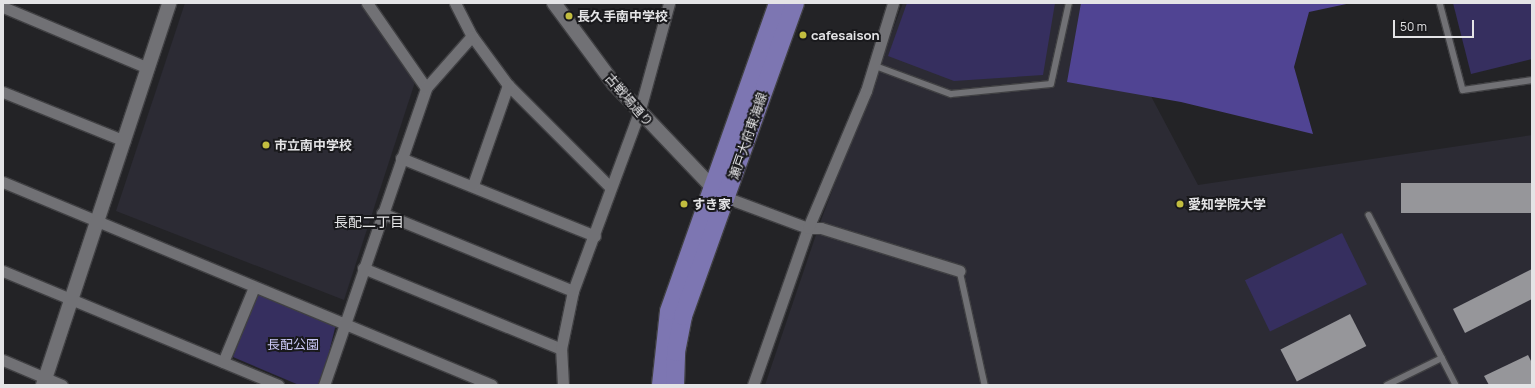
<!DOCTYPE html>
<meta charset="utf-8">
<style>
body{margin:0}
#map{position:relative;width:1535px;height:388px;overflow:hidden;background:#232326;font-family:Manrope,"Noto Sans JP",sans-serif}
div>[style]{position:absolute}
.built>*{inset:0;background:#2c2b34}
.green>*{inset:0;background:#362f5f;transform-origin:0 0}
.forest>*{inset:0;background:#504493}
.building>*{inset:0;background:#96969a;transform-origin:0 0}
.roads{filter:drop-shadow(1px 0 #404043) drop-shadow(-1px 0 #404043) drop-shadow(0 1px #404043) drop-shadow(0 -1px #404043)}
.service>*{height:5.5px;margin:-2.75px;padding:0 2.75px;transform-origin:2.75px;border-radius:2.75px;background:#717175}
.minor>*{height:11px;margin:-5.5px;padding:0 5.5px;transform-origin:5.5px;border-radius:5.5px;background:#717175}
.tertiary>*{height:14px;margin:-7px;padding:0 7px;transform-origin:7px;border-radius:7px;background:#717175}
.primary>*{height:18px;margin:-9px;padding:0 9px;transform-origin:9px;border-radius:9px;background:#7d76b2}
.dots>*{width:11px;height:11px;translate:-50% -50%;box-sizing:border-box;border:2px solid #19191c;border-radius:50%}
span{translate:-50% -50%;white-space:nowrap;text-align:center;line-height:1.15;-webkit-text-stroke:4px #19191c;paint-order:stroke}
.poi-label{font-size:13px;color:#e4e4e6;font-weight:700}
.left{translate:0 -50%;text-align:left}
.street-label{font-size:13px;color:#e4e4e6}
.park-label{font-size:13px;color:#c9c7f4}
.neighbourhood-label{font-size:14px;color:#e4e4e6}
.frame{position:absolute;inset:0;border:4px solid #e4e4e6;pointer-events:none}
.scale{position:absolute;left:1393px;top:20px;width:81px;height:18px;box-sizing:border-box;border:2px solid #e4e4e6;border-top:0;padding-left:5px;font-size:12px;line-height:14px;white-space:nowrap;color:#e4e4e6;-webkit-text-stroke:3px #19191c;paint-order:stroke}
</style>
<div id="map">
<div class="built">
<i style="clip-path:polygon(185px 3px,363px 3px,416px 79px,344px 300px,116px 211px)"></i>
<i style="clip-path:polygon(903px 3px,1118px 3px,1152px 98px,1198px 185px,1532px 135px,1532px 385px,765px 385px,820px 223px)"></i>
</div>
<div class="green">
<i style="clip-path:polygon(907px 3px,1055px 3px,1043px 75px,954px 81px,888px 56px)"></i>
<i style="clip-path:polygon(1453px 3px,1532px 3px,1532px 59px,1471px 74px)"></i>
<i style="left:1342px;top:233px;width:57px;height:108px;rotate:64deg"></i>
<i style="clip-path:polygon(258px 292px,336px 324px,321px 385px,299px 385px,233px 357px)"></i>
</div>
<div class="forest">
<i style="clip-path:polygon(1081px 3px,1351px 3px,1309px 12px,1294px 67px,1313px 134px,1181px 102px,1067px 82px)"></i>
</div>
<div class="building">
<i style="left:1532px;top:183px;width:30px;height:131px;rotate:90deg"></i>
<i style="clip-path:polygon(1532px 269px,1532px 299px,1465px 333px,1453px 309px)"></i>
<i style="left:1350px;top:314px;width:36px;height:78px;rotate:63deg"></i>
<i style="clip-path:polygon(1528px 355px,1532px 363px,1532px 385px,1489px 385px,1484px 376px)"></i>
</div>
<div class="roads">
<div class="service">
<i style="left:1440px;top:3px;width:90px;rotate:75.2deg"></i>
<i style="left:1463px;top:90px;width:70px;rotate:-8.2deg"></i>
<i style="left:873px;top:65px;width:83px;rotate:20.4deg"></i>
<i style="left:951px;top:94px;width:100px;rotate:-5.7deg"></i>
<i style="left:1051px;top:84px;width:83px;rotate:-77.5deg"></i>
<i style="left:1369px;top:215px;width:191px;rotate:62.9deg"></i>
<i style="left:960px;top:271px;width:117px;rotate:77.6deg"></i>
<i style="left:1387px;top:385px;width:61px;rotate:-26.1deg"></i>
</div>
<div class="minor">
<i style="left:367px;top:3px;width:103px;rotate:55.2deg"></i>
<i style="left:455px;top:3px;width:37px;rotate:63deg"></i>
<i style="left:472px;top:36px;width:61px;rotate:53.7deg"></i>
<i style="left:508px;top:85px;width:144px;rotate:45deg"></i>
<i style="left:3px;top:7px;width:157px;rotate:22.8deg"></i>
<i style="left:3px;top:92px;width:131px;rotate:21.9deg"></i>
<i style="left:401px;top:158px;width:209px;rotate:21.9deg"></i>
<i style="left:3px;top:182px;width:529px;rotate:22.54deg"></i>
<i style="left:473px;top:185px;width:106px;rotate:-70.7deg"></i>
<i style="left:722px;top:196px;width:92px;rotate:20.4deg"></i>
<i style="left:808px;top:228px;width:13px"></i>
<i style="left:821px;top:228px;width:145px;rotate:17.2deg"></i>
<i style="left:382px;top:213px;width:206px;rotate:22.2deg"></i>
<i style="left:363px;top:268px;width:214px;rotate:22.2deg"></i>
<i style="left:3px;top:271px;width:298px;rotate:22.5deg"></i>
<i style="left:3px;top:360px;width:64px;rotate:23deg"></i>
<i style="left:223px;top:362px;width:81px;rotate:-67.5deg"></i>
<i style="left:324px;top:385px;width:314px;rotate:-71deg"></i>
<i style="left:426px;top:88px;width:69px;rotate:-48.5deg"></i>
<i style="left:563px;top:385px;width:36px;rotate:-93deg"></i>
<i style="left:561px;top:349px;width:59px;rotate:-78.3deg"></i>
<i style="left:573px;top:291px;width:190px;rotate:-69.7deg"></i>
<i style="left:639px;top:113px;width:114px;rotate:-74.7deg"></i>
<i style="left:753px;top:385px;width:166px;rotate:-70.7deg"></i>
<i style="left:808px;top:228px;width:149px;rotate:-67.1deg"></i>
<i style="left:866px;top:91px;width:92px;rotate:-72.9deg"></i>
</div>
<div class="tertiary">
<i style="left:554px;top:3px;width:101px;rotate:53.5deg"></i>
<i style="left:614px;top:84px;width:144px;rotate:46.4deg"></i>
<i style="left:43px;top:385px;width:402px;rotate:-71.7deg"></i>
</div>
<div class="primary">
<i style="left:661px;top:385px;width:74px;rotate:-83.8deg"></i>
<i style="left:669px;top:311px;width:327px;rotate:-70.5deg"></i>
<i style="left:675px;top:385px;width:33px;rotate:-88deg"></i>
<i style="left:676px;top:352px;width:37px;rotate:-79deg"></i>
<i style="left:683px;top:316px;width:332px;rotate:-70.3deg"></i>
</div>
</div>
<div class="dots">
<i style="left:569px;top:16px;background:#c2bd3f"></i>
<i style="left:803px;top:35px;background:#c2bd3f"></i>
<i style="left:266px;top:145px;background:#c2bd3f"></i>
<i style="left:684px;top:204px;background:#c2bd3f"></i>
<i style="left:1180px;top:204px;background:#c2bd3f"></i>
</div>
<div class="poi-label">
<span class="left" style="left:577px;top:16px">長久手南中学校</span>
<span class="left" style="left:811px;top:35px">cafesaison</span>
<span class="left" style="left:274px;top:145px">市立南中学校</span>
<span class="left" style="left:692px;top:204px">すき家</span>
<span class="left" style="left:1188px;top:204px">愛知学院大学</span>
</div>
<div class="street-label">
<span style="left:629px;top:100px;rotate:49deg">古戦場通り</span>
<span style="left:748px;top:136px;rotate:-71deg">瀬戸大府東海線</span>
</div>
<div class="park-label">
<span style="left:293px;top:344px">長配公園</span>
</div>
<div class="neighbourhood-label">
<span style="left:369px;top:222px">長配二丁目</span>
</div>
<div class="frame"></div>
<div class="scale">50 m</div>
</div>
